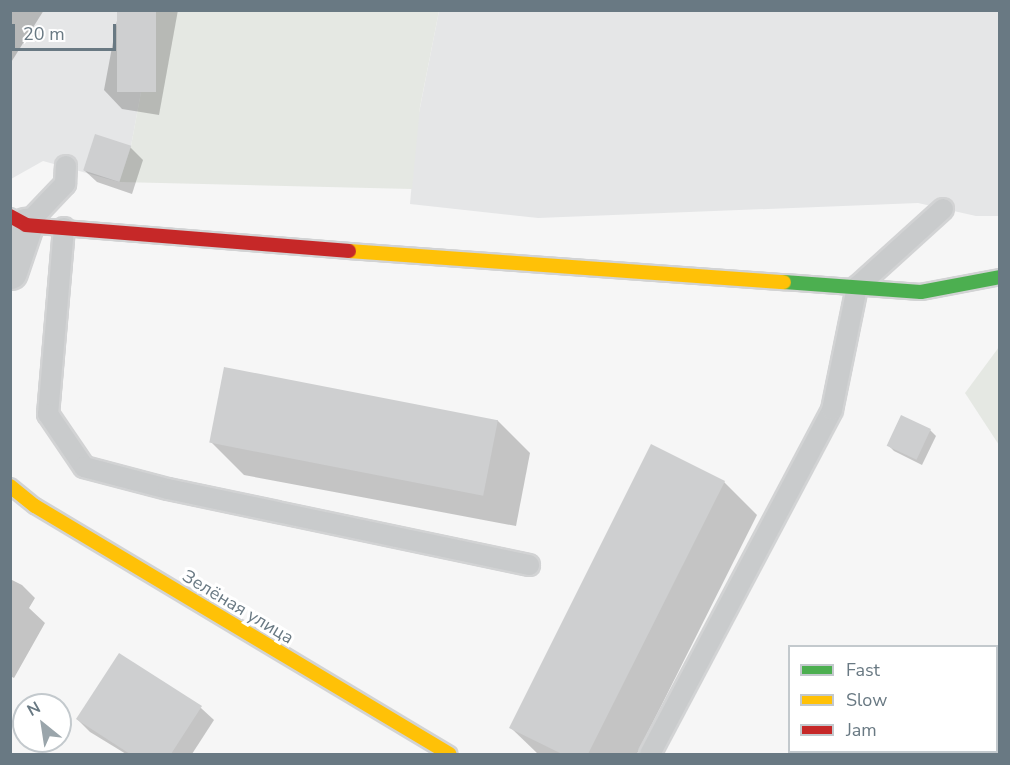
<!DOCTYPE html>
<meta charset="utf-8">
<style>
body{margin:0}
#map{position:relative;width:1010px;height:765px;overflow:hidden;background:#f6f6f6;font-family:"Nunito Sans",sans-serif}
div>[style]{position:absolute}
.built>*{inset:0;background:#e5e6e7}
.green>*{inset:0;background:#e5e8e3}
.shadow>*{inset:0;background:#0003}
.building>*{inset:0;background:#cecfd0;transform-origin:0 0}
.roads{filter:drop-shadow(2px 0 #d2d3d4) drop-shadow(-2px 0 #d2d3d4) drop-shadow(0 2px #d2d3d4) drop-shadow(0 -2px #d2d3d4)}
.lane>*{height:20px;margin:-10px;padding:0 10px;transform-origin:10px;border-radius:10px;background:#c9cbcc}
.street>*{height:33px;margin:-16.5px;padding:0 16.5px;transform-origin:16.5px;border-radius:16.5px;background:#c9cbcc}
.fast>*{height:14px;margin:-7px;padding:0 7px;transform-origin:7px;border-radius:7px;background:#4caf50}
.slow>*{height:14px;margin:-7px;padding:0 7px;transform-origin:7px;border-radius:7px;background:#ffc107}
.jam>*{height:14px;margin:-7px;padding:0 7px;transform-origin:7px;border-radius:7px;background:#c62828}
span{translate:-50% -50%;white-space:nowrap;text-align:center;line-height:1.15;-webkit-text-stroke:6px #fff;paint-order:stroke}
.street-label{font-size:18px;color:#697983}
.frame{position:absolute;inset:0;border:12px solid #697983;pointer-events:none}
.legend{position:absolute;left:788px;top:645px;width:210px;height:108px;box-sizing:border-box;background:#fff;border:2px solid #c3c9cd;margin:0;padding:8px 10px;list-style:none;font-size:18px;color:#697983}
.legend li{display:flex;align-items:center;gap:12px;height:30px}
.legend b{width:30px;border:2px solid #c3c9cd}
.north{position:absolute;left:12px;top:693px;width:60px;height:60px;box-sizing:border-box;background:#fff;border:2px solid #c3c9cd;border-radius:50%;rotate:330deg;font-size:16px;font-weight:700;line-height:24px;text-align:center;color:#697983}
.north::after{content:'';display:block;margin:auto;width:21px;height:27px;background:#9aa5ab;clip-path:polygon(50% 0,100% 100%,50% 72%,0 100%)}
.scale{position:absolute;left:12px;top:24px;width:104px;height:27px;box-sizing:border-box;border:3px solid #697983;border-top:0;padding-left:8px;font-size:18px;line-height:21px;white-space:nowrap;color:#697983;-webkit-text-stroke:4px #fff;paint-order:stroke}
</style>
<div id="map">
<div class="built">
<i style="clip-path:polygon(11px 11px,156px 11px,131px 146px,119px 182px,43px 161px,11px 179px)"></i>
<i style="clip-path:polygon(439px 11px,999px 11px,999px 216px,976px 216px,918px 203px,538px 218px,410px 204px,417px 123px)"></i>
</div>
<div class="green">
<i style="clip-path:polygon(156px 11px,439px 11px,420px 107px,412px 189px,119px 182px,131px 146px)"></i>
<i style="clip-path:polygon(999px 347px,999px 445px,965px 393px)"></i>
</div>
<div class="shadow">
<i style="clip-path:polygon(10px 10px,44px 10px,10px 64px)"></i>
<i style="clip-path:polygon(119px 10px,178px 10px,159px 115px,122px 109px,104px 90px)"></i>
<i style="clip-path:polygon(130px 147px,143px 160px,132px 194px,97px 182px,84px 170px)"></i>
<i style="clip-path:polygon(497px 420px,530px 453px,516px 526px,244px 475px,211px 442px)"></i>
<i style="clip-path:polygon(930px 430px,936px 436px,922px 465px,894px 451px,888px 445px)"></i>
<i style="clip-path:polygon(652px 446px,724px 482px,757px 515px,637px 754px,538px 754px,511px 728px)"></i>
<i style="clip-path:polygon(10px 579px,22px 585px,35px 598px,29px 608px,45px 623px,14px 678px,10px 676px)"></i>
<i style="clip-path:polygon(201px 708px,214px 720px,192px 754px,126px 754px,90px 732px,77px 719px)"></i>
</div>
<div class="building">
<i style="left:117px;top:10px;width:39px;height:82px"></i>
<i style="left:95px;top:134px;width:38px;height:38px;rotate:18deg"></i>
<i style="left:224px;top:367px;width:279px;height:77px;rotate:11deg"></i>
<i style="left:901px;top:415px;width:33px;height:34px;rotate:25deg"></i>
<i style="clip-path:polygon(651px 444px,725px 481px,588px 754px,562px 754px,509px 728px)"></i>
<i style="clip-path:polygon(119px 653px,202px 706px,171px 754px,130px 754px,76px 719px)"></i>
</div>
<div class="roads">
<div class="lane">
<i style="left:26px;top:225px;width:57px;rotate:-46.4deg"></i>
<i style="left:65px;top:184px;width:18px;rotate:-87deg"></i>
<i style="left:64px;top:228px;width:187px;rotate:94.9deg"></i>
<i style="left:48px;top:414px;width:64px;rotate:55.8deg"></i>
<i style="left:84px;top:467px;width:87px;rotate:14.7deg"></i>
<i style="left:168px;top:489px;width:369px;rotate:11.9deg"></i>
<i style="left:650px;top:754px;width:389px;rotate:-62.1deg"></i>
<i style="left:832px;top:410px;width:126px;rotate:-78.5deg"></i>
<i style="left:857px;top:287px;width:116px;rotate:-42.2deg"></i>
</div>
<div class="street">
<i style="left:10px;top:272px;width:50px;rotate:-71.2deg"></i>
</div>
<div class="fast">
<i style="left:784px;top:282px;width:137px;rotate:4.2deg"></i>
<i style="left:921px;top:292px;width:80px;rotate:-10.8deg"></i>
</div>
<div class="slow">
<i style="left:349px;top:251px;width:436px;rotate:4.1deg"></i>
<i style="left:10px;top:486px;width:32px;rotate:39deg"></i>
<i style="left:35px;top:506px;width:483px;rotate:30.9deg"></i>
</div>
<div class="jam">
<i style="left:10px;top:216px;width:18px;rotate:29deg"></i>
<i style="left:26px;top:225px;width:324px;rotate:4.6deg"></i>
</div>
</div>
<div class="street-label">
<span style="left:238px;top:607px;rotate:31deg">Зелёная улица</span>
</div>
<div class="frame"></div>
<ul class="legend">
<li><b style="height:8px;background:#4caf50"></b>Fast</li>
<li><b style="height:8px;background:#ffc107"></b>Slow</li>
<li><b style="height:8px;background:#c62828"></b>Jam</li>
</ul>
<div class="north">N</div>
<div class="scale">20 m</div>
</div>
